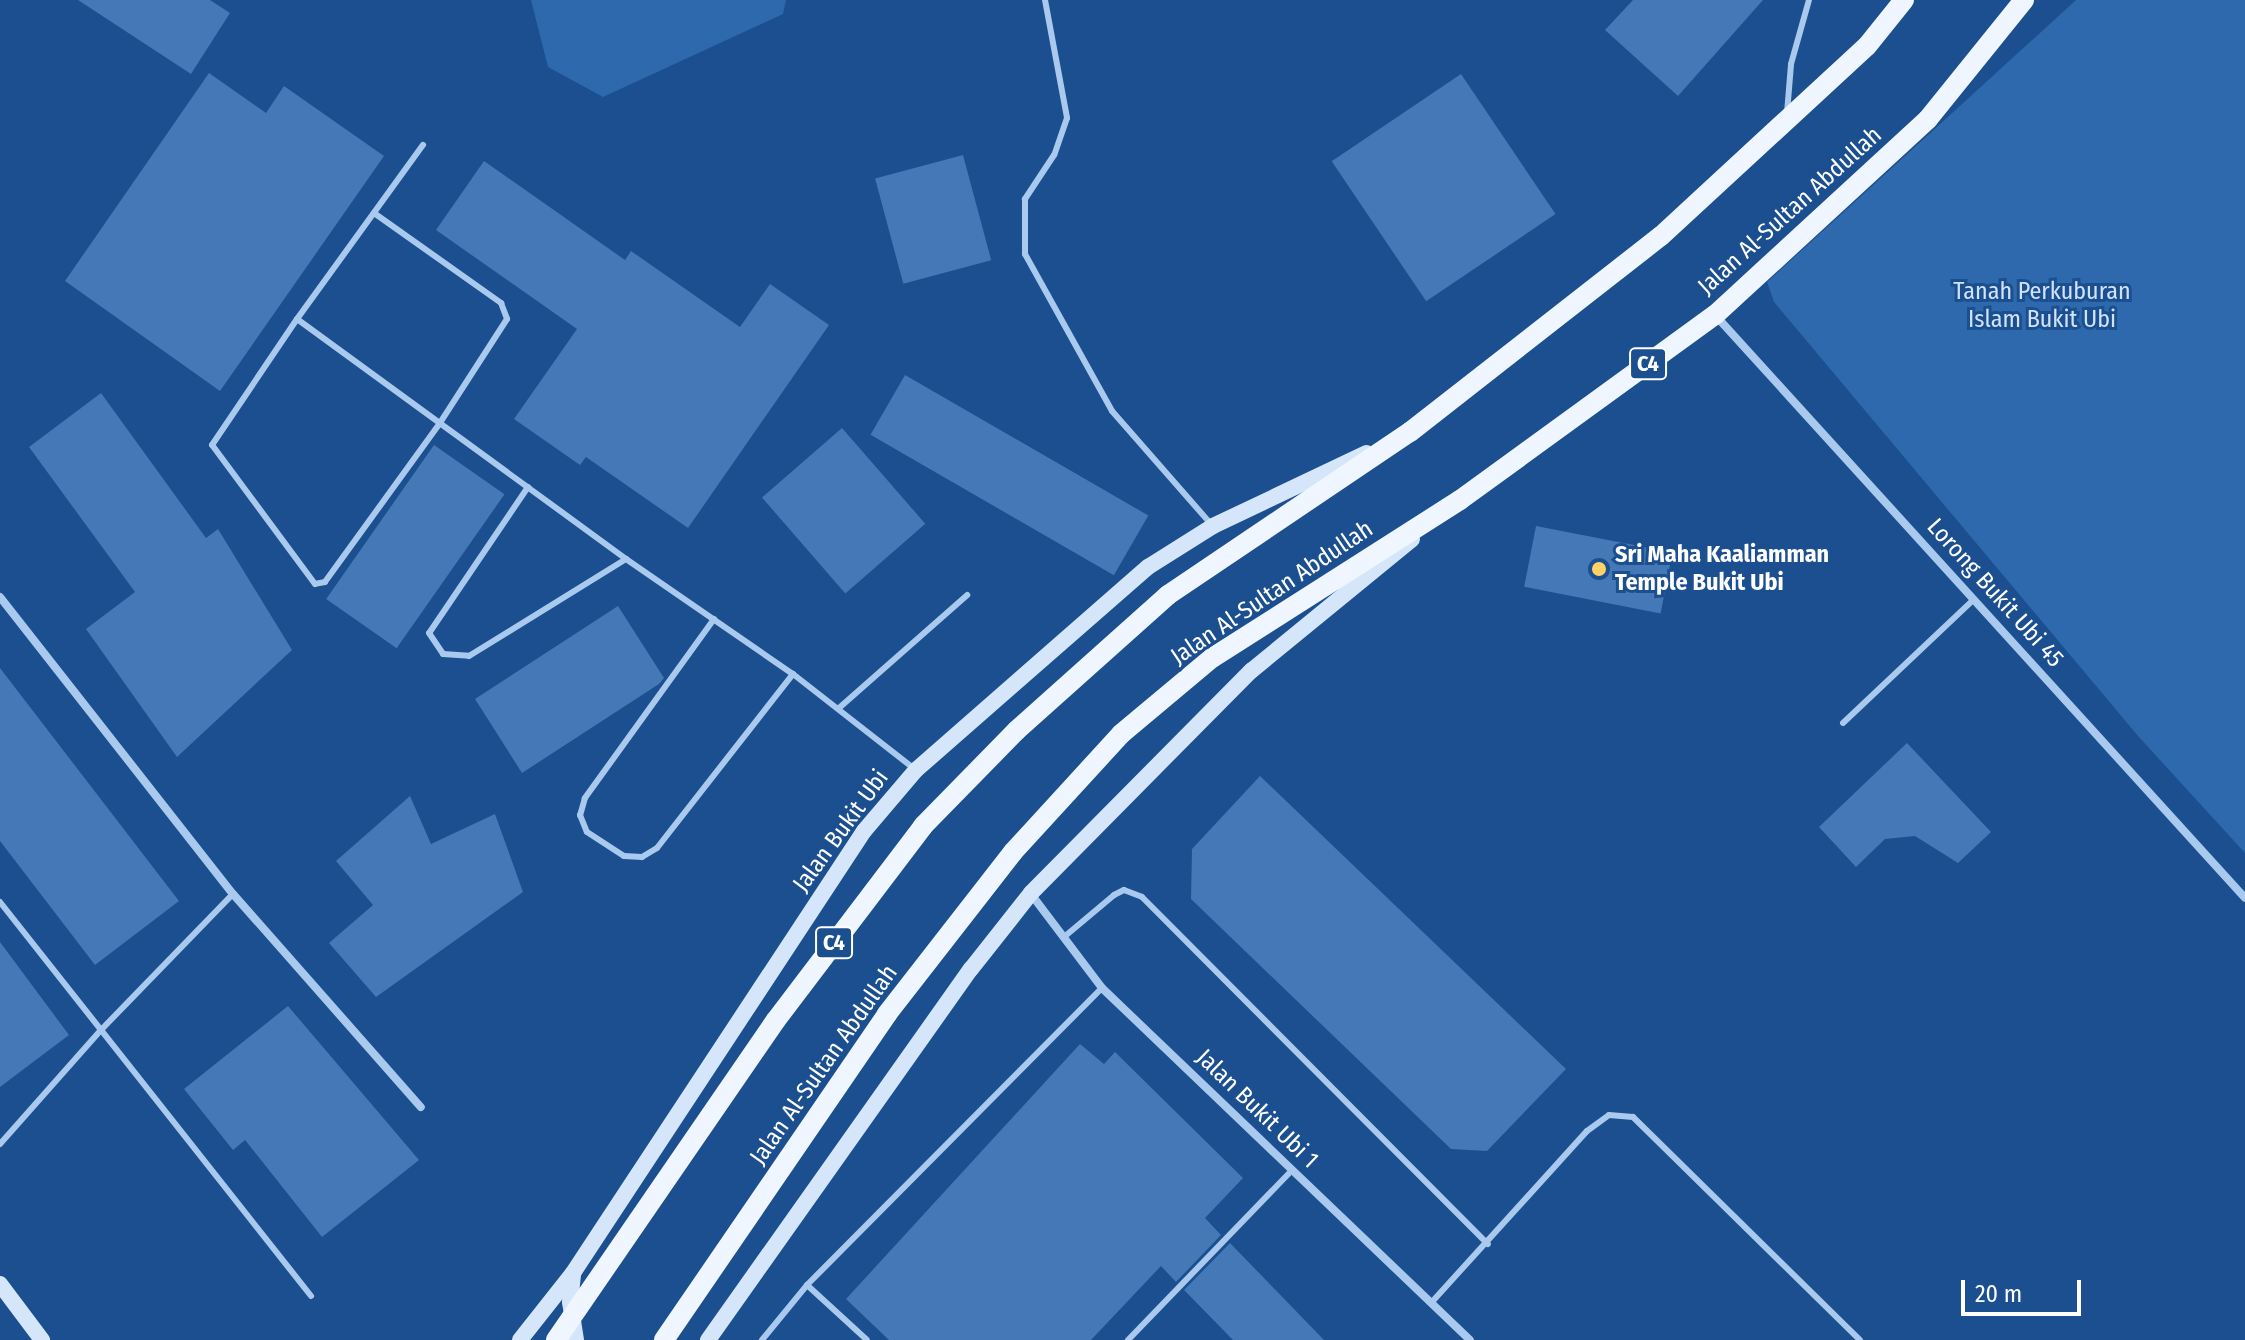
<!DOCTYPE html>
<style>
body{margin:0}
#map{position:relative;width:2245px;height:1340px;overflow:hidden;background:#1b4f8f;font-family:"Fira Sans Condensed",sans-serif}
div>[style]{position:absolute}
.green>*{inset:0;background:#2e69ad}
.building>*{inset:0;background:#4478b7;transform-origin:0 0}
.lane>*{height:6px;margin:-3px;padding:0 3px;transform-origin:3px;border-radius:3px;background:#a9c9ee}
.street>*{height:8px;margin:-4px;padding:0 4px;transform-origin:4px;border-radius:4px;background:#a9c9ee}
.secondary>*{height:16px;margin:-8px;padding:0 8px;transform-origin:8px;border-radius:8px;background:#d6e6fa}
.primary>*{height:20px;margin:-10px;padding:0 10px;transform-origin:10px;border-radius:10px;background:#f0f6ff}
.primary-bridge>*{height:20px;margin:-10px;padding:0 10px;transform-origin:10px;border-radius:10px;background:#f0f6ff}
.dots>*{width:22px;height:22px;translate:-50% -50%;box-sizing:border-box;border:4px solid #1b4f8f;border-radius:50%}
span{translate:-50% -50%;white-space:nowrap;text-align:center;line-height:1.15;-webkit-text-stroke:6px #1b4f8f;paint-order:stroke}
.shield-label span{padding:2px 6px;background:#1b4f8f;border:2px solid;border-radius:6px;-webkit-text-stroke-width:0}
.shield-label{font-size:22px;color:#fff;font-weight:700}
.street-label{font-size:24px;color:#fff}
.park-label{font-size:24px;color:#cfe3fa}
.poi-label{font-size:24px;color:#fff;font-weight:700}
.left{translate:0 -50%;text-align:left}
.scale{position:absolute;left:1961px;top:1280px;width:120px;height:36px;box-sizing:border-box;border:4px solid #fff;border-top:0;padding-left:10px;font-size:24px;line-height:28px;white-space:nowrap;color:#fff;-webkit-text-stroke:6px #1b4f8f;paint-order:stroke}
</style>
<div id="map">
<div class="green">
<i style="clip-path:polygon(531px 0,786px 0,783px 14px,603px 97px,548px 67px)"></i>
<i style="clip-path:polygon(2076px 0,2245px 0,2245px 853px,2138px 736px,1774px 302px,1767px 282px)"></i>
</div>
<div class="building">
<i style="clip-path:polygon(78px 0,210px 0,230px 13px,191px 74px)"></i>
<i style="clip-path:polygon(1633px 0,1763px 0,1678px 96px,1605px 30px)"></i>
<i style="clip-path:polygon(209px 73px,266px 113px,284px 86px,384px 156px,220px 391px,65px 281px)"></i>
<i style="left:1461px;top:74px;width:169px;height:156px;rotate:56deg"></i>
<i style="left:963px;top:155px;width:109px;height:91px;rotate:75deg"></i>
<i style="clip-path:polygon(484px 161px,625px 260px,631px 251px,740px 327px,770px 284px,829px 325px,688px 528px,586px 457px,580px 465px,514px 419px,577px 329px,436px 230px)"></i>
<i style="left:905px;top:375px;width:281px;height:69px;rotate:30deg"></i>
<i style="clip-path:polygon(101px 393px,206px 538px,218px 529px,292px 650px,177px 757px,86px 629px,135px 592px,29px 447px)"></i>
<i style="left:842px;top:428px;width:127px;height:106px;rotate:49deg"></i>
<i style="left:434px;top:445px;width:86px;height:188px;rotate:35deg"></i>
<i style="left:1536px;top:526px;width:139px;height:62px;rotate:11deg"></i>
<i style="clip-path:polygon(618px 606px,664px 678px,659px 684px,522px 773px,475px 699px)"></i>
<i style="clip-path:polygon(0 668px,179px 901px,95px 965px,0 841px)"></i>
<i style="clip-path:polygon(1907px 743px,1991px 832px,1958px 863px,1915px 836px,1885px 839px,1856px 867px,1819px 827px)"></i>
<i style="clip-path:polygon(1260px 776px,1566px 1069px,1487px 1151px,1451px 1149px,1191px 899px,1192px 849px)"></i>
<i style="clip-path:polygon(410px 796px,431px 844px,495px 814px,523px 892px,376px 997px,329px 943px,373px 905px,336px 861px)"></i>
<i style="clip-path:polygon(0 942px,69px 1035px,0 1087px)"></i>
<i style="clip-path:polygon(288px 1006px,419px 1160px,322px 1237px,245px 1140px,233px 1150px,184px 1089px)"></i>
<i style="clip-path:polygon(1080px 1044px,1104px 1064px,1115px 1052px,1243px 1178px,1205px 1218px,1221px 1235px,1176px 1282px,1161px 1266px,1091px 1340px,889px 1340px,846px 1299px)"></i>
<i style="clip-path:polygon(1230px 1243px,1324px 1340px,1233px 1340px,1184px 1290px)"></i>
</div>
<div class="lane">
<i style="left:1045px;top:0;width:120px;rotate:79.4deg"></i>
<i style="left:1067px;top:118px;width:39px;rotate:109deg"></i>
<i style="left:1054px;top:155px;width:53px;rotate:123.4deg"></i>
<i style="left:1025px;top:199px;width:55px;rotate:90deg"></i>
<i style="left:1025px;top:254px;width:179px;rotate:61deg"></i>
<i style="left:1112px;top:411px;width:150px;rotate:48.8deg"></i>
<i style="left:1787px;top:113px;width:49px;rotate:-85.3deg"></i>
<i style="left:1791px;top:64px;width:66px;rotate:-74.3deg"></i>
<i style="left:374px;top:213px;width:156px;rotate:35.3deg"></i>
<i style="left:501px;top:303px;width:17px;rotate:69deg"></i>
<i style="left:507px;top:319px;width:124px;rotate:122.8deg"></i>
<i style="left:440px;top:423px;width:196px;rotate:125.9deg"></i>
<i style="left:325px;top:582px;width:10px;rotate:169deg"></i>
<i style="left:315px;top:584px;width:173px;rotate:-126.5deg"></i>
<i style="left:212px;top:445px;width:152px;rotate:-56deg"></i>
<i style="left:297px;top:319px;width:215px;rotate:-54.1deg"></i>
<i style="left:297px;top:319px;width:407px;rotate:36.1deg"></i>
<i style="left:626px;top:559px;width:203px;rotate:34.6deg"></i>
<i style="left:793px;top:674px;width:156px;rotate:38deg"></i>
<i style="left:528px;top:487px;width:176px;rotate:124.1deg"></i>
<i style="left:429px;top:633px;width:25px;rotate:56deg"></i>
<i style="left:443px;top:654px;width:26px;rotate:4deg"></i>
<i style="left:469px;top:656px;width:185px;rotate:-31.7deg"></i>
<i style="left:714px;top:619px;width:221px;rotate:125.8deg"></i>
<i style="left:585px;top:798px;width:18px;rotate:106deg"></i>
<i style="left:580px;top:815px;width:18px;rotate:68deg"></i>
<i style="left:587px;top:832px;width:44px;rotate:33deg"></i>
<i style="left:624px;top:856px;width:18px;rotate:3deg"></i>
<i style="left:642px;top:857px;width:17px;rotate:-31deg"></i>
<i style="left:657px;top:848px;width:221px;rotate:-52deg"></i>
<i style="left:839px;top:708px;width:171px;rotate:-41.4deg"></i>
<i style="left:1843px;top:723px;width:180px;rotate:-43.4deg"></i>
<i style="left:0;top:902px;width:502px;rotate:51.71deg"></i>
<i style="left:1064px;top:937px;width:65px;rotate:-40deg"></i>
<i style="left:1114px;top:895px;width:11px;rotate:-27deg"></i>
<i style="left:1124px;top:890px;width:19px;rotate:21deg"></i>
<i style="left:1142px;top:897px;width:490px;rotate:45.1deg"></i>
<i style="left:0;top:1144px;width:152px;rotate:-48.5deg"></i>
<i style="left:101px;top:1030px;width:190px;rotate:-45.9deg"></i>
<i style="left:807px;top:1285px;width:81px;rotate:42.5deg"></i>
<i style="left:1431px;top:1303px;width:232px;rotate:-47.8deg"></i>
<i style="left:1587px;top:1131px;width:27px;rotate:-36deg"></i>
<i style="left:1609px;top:1115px;width:24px;rotate:5deg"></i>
<i style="left:1633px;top:1117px;width:318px;rotate:44.5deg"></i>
<i style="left:762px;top:1340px;width:71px;rotate:-50.7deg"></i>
<i style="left:807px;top:1285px;width:419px;rotate:-45.2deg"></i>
<i style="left:1128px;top:1340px;width:236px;rotate:-46deg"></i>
</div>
<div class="street">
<i style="left:1716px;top:316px;width:786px;rotate:47.73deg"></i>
<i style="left:0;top:597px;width:377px;rotate:51.9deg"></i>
<i style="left:233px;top:894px;width:284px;rotate:48.6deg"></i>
<i style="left:1031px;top:894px;width:118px;rotate:52.9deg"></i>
<i style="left:1102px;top:988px;width:509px;rotate:43.73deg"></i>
</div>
<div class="secondary">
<i style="left:573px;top:1275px;width:27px;rotate:96deg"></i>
<i style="left:570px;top:1302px;width:38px;rotate:81deg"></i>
<i style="left:0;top:1284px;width:70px;rotate:53.1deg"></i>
<i style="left:520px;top:1340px;width:85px;rotate:-51.7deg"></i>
<i style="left:573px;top:1273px;width:529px;rotate:-56.64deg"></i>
<i style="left:864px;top:831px;width:80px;rotate:-49.6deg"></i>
<i style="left:916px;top:770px;width:308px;rotate:-41.2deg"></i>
<i style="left:1148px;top:567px;width:77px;rotate:-32.2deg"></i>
<i style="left:1213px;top:526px;width:170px;rotate:-25.4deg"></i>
<i style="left:708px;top:1340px;width:455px;rotate:-54.7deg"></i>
<i style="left:971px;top:969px;width:97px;rotate:-51.7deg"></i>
<i style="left:1031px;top:893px;width:313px;rotate:-45.3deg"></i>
<i style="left:1251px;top:671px;width:208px;rotate:-39.3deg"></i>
</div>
<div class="primary">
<i style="left:1168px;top:595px;width:292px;rotate:-34deg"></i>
<i style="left:1410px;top:432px;width:318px;rotate:-38deg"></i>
<i style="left:1661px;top:236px;width:280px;rotate:-42.7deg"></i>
<i style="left:1867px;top:46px;width:59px;rotate:-51.2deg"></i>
<i style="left:664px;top:1340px;width:395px;rotate:-55.6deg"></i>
<i style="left:887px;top:1014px;width:205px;rotate:-52.1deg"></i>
<i style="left:1013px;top:852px;width:160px;rotate:-47.5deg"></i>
<i style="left:1121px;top:734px;width:119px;rotate:-39.9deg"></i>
<i style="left:1212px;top:658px;width:294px;rotate:-32.5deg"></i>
<i style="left:1460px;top:500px;width:315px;rotate:-36deg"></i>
<i style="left:1715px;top:315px;width:289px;rotate:-42.6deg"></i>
<i style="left:1928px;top:119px;width:153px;rotate:-51.1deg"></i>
</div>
<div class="primary-bridge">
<i style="left:556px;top:1340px;width:388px;rotate:-55.5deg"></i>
<i style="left:776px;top:1020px;width:243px;rotate:-52.8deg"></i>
<i style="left:923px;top:826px;width:134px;rotate:-45.6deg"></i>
<i style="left:1017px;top:730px;width:203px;rotate:-41.8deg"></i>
</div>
<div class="dots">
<i style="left:1599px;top:569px;background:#ffd166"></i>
</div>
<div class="shield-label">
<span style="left:1648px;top:364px">C4</span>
<span style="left:834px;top:943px">C4</span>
</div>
<div class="street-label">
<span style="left:1790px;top:211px;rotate:-42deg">Jalan Al-Sultan Abdullah</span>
<span style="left:1272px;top:593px;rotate:-34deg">Jalan Al-Sultan Abdullah</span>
<span style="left:1995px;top:593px;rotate:48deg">Lorong Bukit Ubi 45</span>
<span style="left:841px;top:831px;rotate:-54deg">Jalan Bukit Ubi</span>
<span style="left:824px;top:1065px;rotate:-55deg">Jalan Al-Sultan Abdullah</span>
<span style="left:1257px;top:1109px;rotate:44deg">Jalan Bukit Ubi 1</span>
</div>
<div class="park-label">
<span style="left:2042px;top:306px">Tanah Perkuburan<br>Islam Bukit Ubi</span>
</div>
<div class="poi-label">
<span class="left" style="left:1615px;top:569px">Sri Maha Kaaliamman<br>Temple Bukit Ubi</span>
</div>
<div class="scale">20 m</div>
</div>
